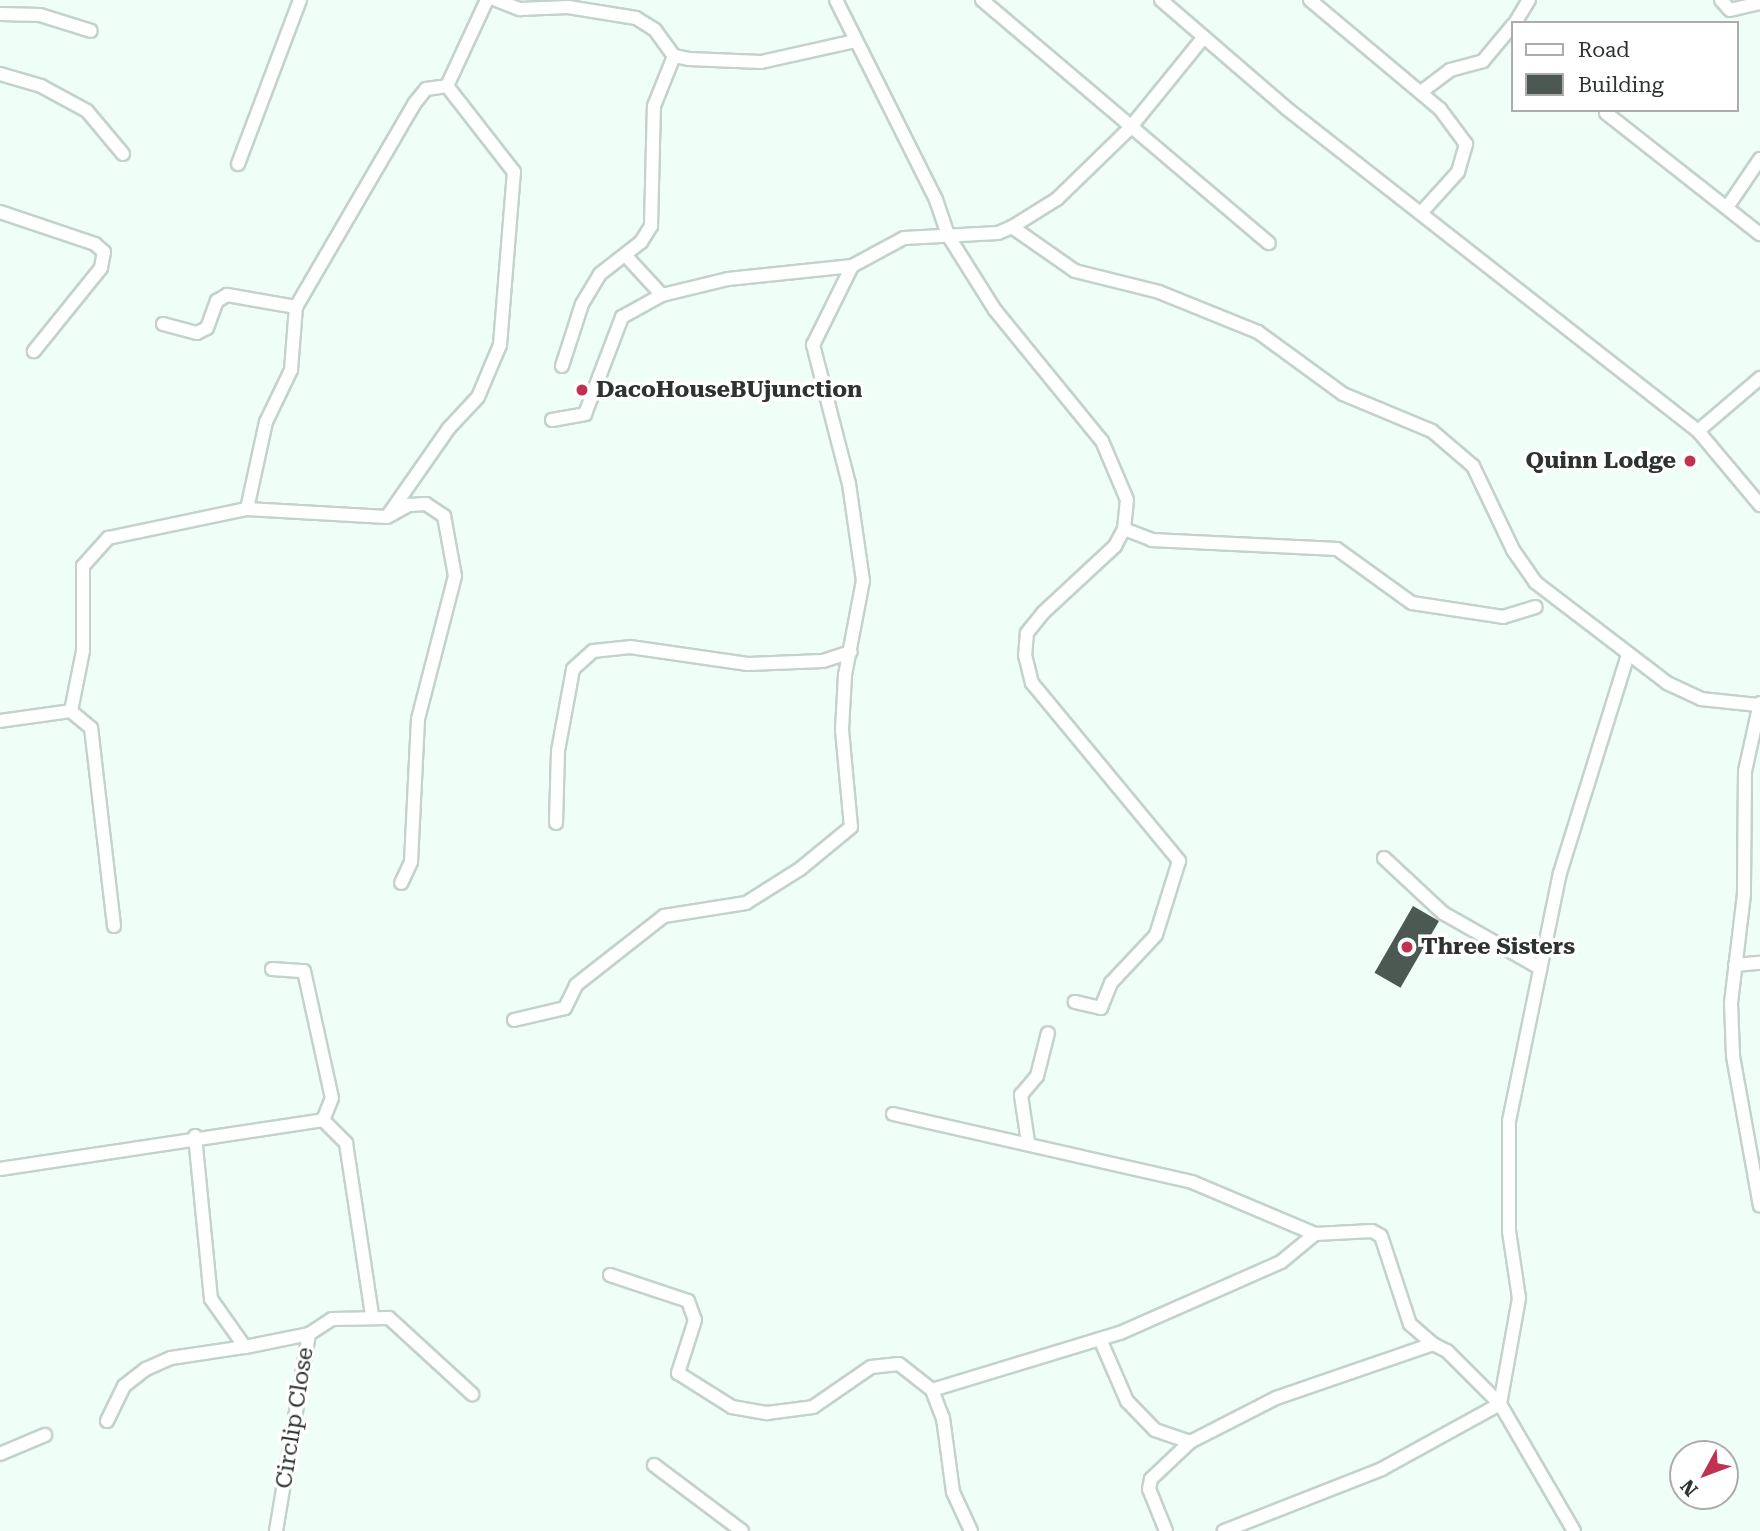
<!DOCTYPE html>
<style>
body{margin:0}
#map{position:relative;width:1760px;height:1531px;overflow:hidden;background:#effef6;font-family:"Roboto Serif",serif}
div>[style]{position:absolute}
.building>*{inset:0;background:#4c5952;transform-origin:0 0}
.roads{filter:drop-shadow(2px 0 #c3d2ca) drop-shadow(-2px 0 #c3d2ca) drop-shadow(0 2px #c3d2ca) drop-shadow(0 -2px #c3d2ca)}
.street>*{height:12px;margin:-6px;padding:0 6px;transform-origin:6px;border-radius:6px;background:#fff}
.dots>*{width:19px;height:19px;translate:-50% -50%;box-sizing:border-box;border:4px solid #fff;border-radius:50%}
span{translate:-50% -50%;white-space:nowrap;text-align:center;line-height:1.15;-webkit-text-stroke:7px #fff;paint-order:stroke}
.poi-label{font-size:23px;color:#2d3330;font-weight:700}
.left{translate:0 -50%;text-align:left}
.right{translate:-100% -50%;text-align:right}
.street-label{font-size:23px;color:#2d3330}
.legend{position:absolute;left:1511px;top:21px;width:228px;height:91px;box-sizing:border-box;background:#fff;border:2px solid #abadac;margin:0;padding:9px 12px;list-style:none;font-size:21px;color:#2d3330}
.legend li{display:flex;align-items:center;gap:14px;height:35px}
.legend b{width:35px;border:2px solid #abadac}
.north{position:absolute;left:1669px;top:1440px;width:70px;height:70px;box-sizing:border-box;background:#fff;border:2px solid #abadac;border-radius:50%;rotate:229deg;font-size:19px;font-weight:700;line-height:28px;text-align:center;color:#2d3330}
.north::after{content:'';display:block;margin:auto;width:24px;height:32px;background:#c13151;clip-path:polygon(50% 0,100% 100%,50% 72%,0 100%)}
</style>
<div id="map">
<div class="building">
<i style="left:1413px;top:906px;width:30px;height:77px;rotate:30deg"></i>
</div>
<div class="roads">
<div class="street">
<i style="left:496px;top:0;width:26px;rotate:21deg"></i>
<i style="left:520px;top:9px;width:48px;rotate:-2.4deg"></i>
<i style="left:568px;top:7px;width:69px;rotate:9.2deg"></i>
<i style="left:636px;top:18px;width:22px;rotate:32deg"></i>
<i style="left:655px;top:30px;width:32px;rotate:54deg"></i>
<i style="left:674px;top:56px;width:15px;rotate:11deg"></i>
<i style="left:689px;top:59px;width:72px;rotate:2.4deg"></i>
<i style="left:761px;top:62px;width:96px;rotate:-12.6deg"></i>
<i style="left:836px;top:0;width:224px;rotate:63.4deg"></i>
<i style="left:936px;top:200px;width:39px;rotate:71deg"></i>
<i style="left:949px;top:237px;width:86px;rotate:57.8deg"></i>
<i style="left:995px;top:310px;width:169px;rotate:50.8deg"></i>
<i style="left:1102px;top:441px;width:64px;rotate:67deg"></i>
<i style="left:1127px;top:500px;width:29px;rotate:96deg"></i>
<i style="left:1124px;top:529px;width:19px;rotate:118deg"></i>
<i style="left:1115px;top:546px;width:98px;rotate:137.1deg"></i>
<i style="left:1043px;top:613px;width:26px;rotate:129deg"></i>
<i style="left:1027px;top:633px;width:22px;rotate:95deg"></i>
<i style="left:1025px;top:655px;width:29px;rotate:76deg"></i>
<i style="left:1032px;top:683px;width:231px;rotate:50.4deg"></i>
<i style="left:1179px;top:861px;width:77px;rotate:107.3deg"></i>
<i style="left:1156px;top:935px;width:66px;rotate:133.2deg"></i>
<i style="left:1111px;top:983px;width:27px;rotate:112deg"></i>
<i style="left:1101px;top:1008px;width:27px;rotate:-167deg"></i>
<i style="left:982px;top:0;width:376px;rotate:40.3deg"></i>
<i style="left:1161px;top:0;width:165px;rotate:40.8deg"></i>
<i style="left:1286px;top:108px;width:524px;rotate:38.1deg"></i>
<i style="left:1698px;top:431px;width:97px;rotate:50deg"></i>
<i style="left:1310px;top:0;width:170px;rotate:40deg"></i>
<i style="left:1440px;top:109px;width:44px;rotate:53.4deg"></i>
<i style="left:1466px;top:144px;width:29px;rotate:106deg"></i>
<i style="left:1458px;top:172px;width:55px;rotate:132.1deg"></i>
<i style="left:1721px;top:0;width:13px;rotate:48deg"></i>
<i style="left:1730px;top:10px;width:31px;rotate:-13deg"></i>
<i style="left:0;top:14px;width:40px;rotate:1.4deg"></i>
<i style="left:40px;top:15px;width:53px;rotate:17.4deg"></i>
<i style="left:1515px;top:23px;width:27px;rotate:-59deg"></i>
<i style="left:0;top:74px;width:43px;rotate:16.3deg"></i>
<i style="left:41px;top:86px;width:52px;rotate:28.5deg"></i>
<i style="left:87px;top:111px;width:56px;rotate:50.1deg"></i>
<i style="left:447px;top:86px;width:95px;rotate:-65.1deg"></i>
<i style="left:1421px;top:92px;width:36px;rotate:-37deg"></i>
<i style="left:1450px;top:70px;width:34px;rotate:-15deg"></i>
<i style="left:1483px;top:61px;width:47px;rotate:-50.2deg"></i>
<i style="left:1606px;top:113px;width:196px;rotate:38.2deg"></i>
<i style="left:238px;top:164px;width:175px;rotate:-69.3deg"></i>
<i style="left:1728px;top:206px;width:57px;rotate:-55.8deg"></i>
<i style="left:0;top:212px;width:100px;rotate:18.6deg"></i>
<i style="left:95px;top:244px;width:12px;rotate:42deg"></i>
<i style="left:104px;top:252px;width:16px;rotate:101deg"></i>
<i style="left:101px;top:268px;width:107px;rotate:128.9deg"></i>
<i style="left:1012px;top:227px;width:77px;rotate:34.9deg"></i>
<i style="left:1075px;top:271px;width:87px;rotate:14deg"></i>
<i style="left:1159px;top:292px;width:107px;rotate:22deg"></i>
<i style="left:1258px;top:332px;width:105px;rotate:36.1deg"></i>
<i style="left:1343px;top:394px;width:96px;rotate:22.6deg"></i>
<i style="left:1432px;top:431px;width:54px;rotate:40.5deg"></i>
<i style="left:1473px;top:466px;width:93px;rotate:64.5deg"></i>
<i style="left:1513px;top:550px;width:39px;rotate:55deg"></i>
<i style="left:1535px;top:582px;width:166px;rotate:37.4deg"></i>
<i style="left:1667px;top:683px;width:38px;rotate:25deg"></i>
<i style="left:1701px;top:699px;width:57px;rotate:6deg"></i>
<i style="left:626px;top:256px;width:53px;rotate:47.3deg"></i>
<i style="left:163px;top:324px;width:35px;rotate:15deg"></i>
<i style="left:197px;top:333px;width:11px;rotate:-27deg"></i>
<i style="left:207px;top:328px;width:29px;rotate:-70deg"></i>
<i style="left:217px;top:301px;width:12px;rotate:-31deg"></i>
<i style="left:227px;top:295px;width:70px;rotate:9.9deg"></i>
<i style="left:562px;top:366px;width:65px;rotate:-72.1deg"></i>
<i style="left:582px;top:304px;width:35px;rotate:-59deg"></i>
<i style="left:600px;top:274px;width:52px;rotate:-38deg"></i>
<i style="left:641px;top:242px;width:19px;rotate:-58deg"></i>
<i style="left:651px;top:226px;width:120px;rotate:-88.6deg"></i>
<i style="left:654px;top:106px;width:54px;rotate:-68.2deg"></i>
<i style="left:552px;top:420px;width:34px;rotate:-10deg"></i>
<i style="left:585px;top:414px;width:104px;rotate:-69.1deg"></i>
<i style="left:622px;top:317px;width:46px;rotate:-28.8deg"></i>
<i style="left:662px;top:295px;width:68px;rotate:-13.6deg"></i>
<i style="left:728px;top:279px;width:125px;rotate:-6deg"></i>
<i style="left:852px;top:266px;width:59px;rotate:-28.3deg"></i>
<i style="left:904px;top:238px;width:94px;rotate:-3deg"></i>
<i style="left:998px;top:233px;width:15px;rotate:-23deg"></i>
<i style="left:1012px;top:227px;width:53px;rotate:-31.9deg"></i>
<i style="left:1057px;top:199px;width:102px;rotate:-44.2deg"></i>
<i style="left:1130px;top:128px;width:117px;rotate:-50.9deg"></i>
<i style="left:1698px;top:431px;width:82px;rotate:-40.5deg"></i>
<i style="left:247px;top:509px;width:89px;rotate:-77.7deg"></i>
<i style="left:266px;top:422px;width:58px;rotate:-64.3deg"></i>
<i style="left:291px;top:370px;width:63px;rotate:-85.5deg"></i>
<i style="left:296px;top:307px;width:235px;rotate:-59.8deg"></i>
<i style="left:414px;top:104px;width:19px;rotate:-51deg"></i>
<i style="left:426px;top:89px;width:21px;rotate:-8deg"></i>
<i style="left:389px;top:514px;width:105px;rotate:-55.1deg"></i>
<i style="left:449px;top:428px;width:42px;rotate:-46.9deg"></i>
<i style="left:478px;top:397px;width:56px;rotate:-67.1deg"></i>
<i style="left:500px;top:345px;width:174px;rotate:-85.4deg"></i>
<i style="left:514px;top:172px;width:109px;rotate:-127.9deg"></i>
<i style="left:1124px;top:529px;width:30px;rotate:21deg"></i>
<i style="left:1152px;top:540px;width:185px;rotate:2.8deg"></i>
<i style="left:1337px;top:549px;width:92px;rotate:35.8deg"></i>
<i style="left:1412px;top:603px;width:92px;rotate:8.7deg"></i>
<i style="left:1503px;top:617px;width:34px;rotate:-17deg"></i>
<i style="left:1760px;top:703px;width:70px;rotate:102.4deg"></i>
<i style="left:1745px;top:771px;width:123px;rotate:90.5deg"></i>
<i style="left:1744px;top:894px;width:110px;rotate:96.8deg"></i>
<i style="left:1731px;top:1003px;width:53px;rotate:87.8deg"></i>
<i style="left:1733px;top:1056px;width:152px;rotate:79.8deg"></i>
<i style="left:0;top:721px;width:72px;rotate:-8deg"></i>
<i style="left:556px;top:823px;width:72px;rotate:-88.4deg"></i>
<i style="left:558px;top:751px;width:83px;rotate:-79.6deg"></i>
<i style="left:573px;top:669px;width:27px;rotate:-42deg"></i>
<i style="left:593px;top:651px;width:37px;rotate:-6deg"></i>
<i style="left:630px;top:647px;width:119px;rotate:8.2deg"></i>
<i style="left:748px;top:664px;width:75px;rotate:-2.3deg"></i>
<i style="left:823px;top:661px;width:29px;rotate:-18deg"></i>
<i style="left:1384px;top:858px;width:81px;rotate:43deg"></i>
<i style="left:1443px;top:913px;width:112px;rotate:29.6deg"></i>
<i style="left:114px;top:926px;width:199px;rotate:-96.6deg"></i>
<i style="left:91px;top:728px;width:26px;rotate:-140deg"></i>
<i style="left:71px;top:711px;width:61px;rotate:-78.7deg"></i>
<i style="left:83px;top:651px;width:85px;rotate:-90deg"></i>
<i style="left:83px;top:566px;width:38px;rotate:-48deg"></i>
<i style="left:108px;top:538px;width:142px;rotate:-11.8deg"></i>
<i style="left:247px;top:509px;width:140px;rotate:3.3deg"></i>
<i style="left:387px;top:517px;width:25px;rotate:-29deg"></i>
<i style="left:409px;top:505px;width:17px;rotate:-3deg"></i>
<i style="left:426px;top:504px;width:22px;rotate:34deg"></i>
<i style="left:444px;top:516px;width:61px;rotate:79.6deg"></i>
<i style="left:455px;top:576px;width:148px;rotate:104.5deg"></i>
<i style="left:418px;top:719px;width:143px;rotate:92.8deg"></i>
<i style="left:411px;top:862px;width:23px;rotate:115deg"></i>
<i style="left:1735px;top:965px;width:25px;rotate:-5deg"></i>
<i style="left:272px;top:969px;width:32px;rotate:4deg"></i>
<i style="left:304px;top:971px;width:130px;rotate:77.6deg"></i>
<i style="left:332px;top:1098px;width:24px;rotate:112deg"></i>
<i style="left:514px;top:1020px;width:52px;rotate:-13.2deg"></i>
<i style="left:565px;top:1008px;width:25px;rotate:-64deg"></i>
<i style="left:576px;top:985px;width:112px;rotate:-38.1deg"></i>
<i style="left:664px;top:916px;width:83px;rotate:-9deg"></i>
<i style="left:746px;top:903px;width:64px;rotate:-32.2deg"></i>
<i style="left:800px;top:869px;width:66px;rotate:-39.5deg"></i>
<i style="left:851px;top:827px;width:97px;rotate:-95.3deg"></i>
<i style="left:842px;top:730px;width:55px;rotate:-86.9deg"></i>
<i style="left:845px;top:675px;width:96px;rotate:-79.2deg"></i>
<i style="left:863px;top:581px;width:98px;rotate:-98.2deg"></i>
<i style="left:849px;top:484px;width:144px;rotate:-104.5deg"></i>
<i style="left:813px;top:345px;width:88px;rotate:-63.7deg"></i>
<i style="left:893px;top:1114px;width:307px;rotate:12.8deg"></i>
<i style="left:1192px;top:1182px;width:134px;rotate:22.9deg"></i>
<i style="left:1315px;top:1234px;width:57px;rotate:-3deg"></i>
<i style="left:1372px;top:1231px;width:10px;rotate:29deg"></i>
<i style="left:1381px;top:1236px;width:93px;rotate:71.8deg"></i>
<i style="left:1410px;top:1324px;width:30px;rotate:41deg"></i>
<i style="left:195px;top:1136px;width:164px;rotate:84.4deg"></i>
<i style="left:211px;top:1299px;width:59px;rotate:54.7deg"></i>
<i style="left:245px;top:1347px;width:65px;rotate:-11.5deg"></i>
<i style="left:1028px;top:1142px;width:48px;rotate:-98.5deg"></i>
<i style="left:1021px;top:1095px;width:25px;rotate:-50deg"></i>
<i style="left:1037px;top:1076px;width:44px;rotate:-75.7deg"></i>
<i style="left:0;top:1169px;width:327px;rotate:-8.6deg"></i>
<i style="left:323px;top:1120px;width:33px;rotate:45deg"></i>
<i style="left:346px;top:1143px;width:174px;rotate:81.4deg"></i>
<i style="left:610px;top:1275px;width:82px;rotate:18.4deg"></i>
<i style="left:688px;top:1301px;width:20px;rotate:70deg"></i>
<i style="left:695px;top:1320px;width:56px;rotate:107.8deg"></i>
<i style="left:678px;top:1373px;width:64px;rotate:32.2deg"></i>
<i style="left:732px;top:1407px;width:36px;rotate:10deg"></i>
<i style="left:767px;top:1413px;width:46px;rotate:-7.4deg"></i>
<i style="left:813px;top:1407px;width:70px;rotate:-34.6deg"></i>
<i style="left:871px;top:1367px;width:28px;rotate:-6deg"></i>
<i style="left:899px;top:1364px;width:42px;rotate:38.2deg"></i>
<i style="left:932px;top:1390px;width:30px;rotate:69deg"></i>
<i style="left:943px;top:1418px;width:75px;rotate:82.3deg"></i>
<i style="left:953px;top:1492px;width:43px;rotate:65.2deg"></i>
<i style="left:1100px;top:1339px;width:68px;rotate:66.5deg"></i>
<i style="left:1127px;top:1401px;width:40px;rotate:46deg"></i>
<i style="left:1155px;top:1430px;width:37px;rotate:19deg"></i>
<i style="left:932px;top:1390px;width:196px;rotate:-16.9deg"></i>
<i style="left:1120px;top:1333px;width:176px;rotate:-23.8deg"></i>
<i style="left:1281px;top:1262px;width:44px;rotate:-39.5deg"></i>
<i style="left:107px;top:1421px;width:39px;rotate:-64deg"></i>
<i style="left:124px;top:1386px;width:28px;rotate:-38deg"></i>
<i style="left:146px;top:1369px;width:27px;rotate:-24deg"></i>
<i style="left:171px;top:1358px;width:75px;rotate:-8.5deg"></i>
<i style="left:0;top:1454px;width:49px;rotate:-22.9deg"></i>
<i style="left:654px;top:1465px;width:110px;rotate:36.9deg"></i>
<i style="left:276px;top:1531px;width:200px;rotate:-80.5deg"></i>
<i style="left:309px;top:1334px;width:27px;rotate:-33deg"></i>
<i style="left:332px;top:1319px;width:57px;rotate:-1deg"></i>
<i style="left:389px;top:1318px;width:113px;rotate:42.5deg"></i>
<i style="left:1166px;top:1531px;width:45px;rotate:-112deg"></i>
<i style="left:1149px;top:1489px;width:10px;rotate:-79deg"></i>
<i style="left:1151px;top:1479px;width:54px;rotate:-43.5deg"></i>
<i style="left:1190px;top:1442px;width:97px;rotate:-27.1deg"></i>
<i style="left:1276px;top:1398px;width:166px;rotate:-19deg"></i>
<i style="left:1433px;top:1344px;width:16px;rotate:27deg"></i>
<i style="left:1447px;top:1351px;width:75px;rotate:45deg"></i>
<i style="left:1500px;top:1404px;width:135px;rotate:151.2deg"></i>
<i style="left:1382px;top:1469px;width:170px;rotate:158.6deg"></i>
<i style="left:1574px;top:1531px;width:147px;rotate:-120.2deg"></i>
<i style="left:1500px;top:1404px;width:108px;rotate:-79.8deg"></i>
<i style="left:1519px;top:1298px;width:68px;rotate:-98.5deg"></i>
<i style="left:1509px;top:1231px;width:110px;rotate:-90deg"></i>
<i style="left:1509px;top:1121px;width:253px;rotate:-78.4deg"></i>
<i style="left:1560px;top:873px;width:228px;rotate:-72.7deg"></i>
</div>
</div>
<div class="dots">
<i style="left:582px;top:390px;background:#c13151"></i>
<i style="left:1690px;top:461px;background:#c13151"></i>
<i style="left:1407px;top:947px;background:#c13151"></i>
</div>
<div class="poi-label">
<span class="left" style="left:596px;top:390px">DacoHouseBUjunction</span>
<span class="right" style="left:1676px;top:461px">Quinn Lodge</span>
<span class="left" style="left:1421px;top:947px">Three Sisters</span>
</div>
<div class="street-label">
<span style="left:295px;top:1418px;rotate:-81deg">Circlip Close</span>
</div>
<ul class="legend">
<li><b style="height:9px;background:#fff"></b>Road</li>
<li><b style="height:19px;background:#4c5952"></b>Building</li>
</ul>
<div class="north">N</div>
</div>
